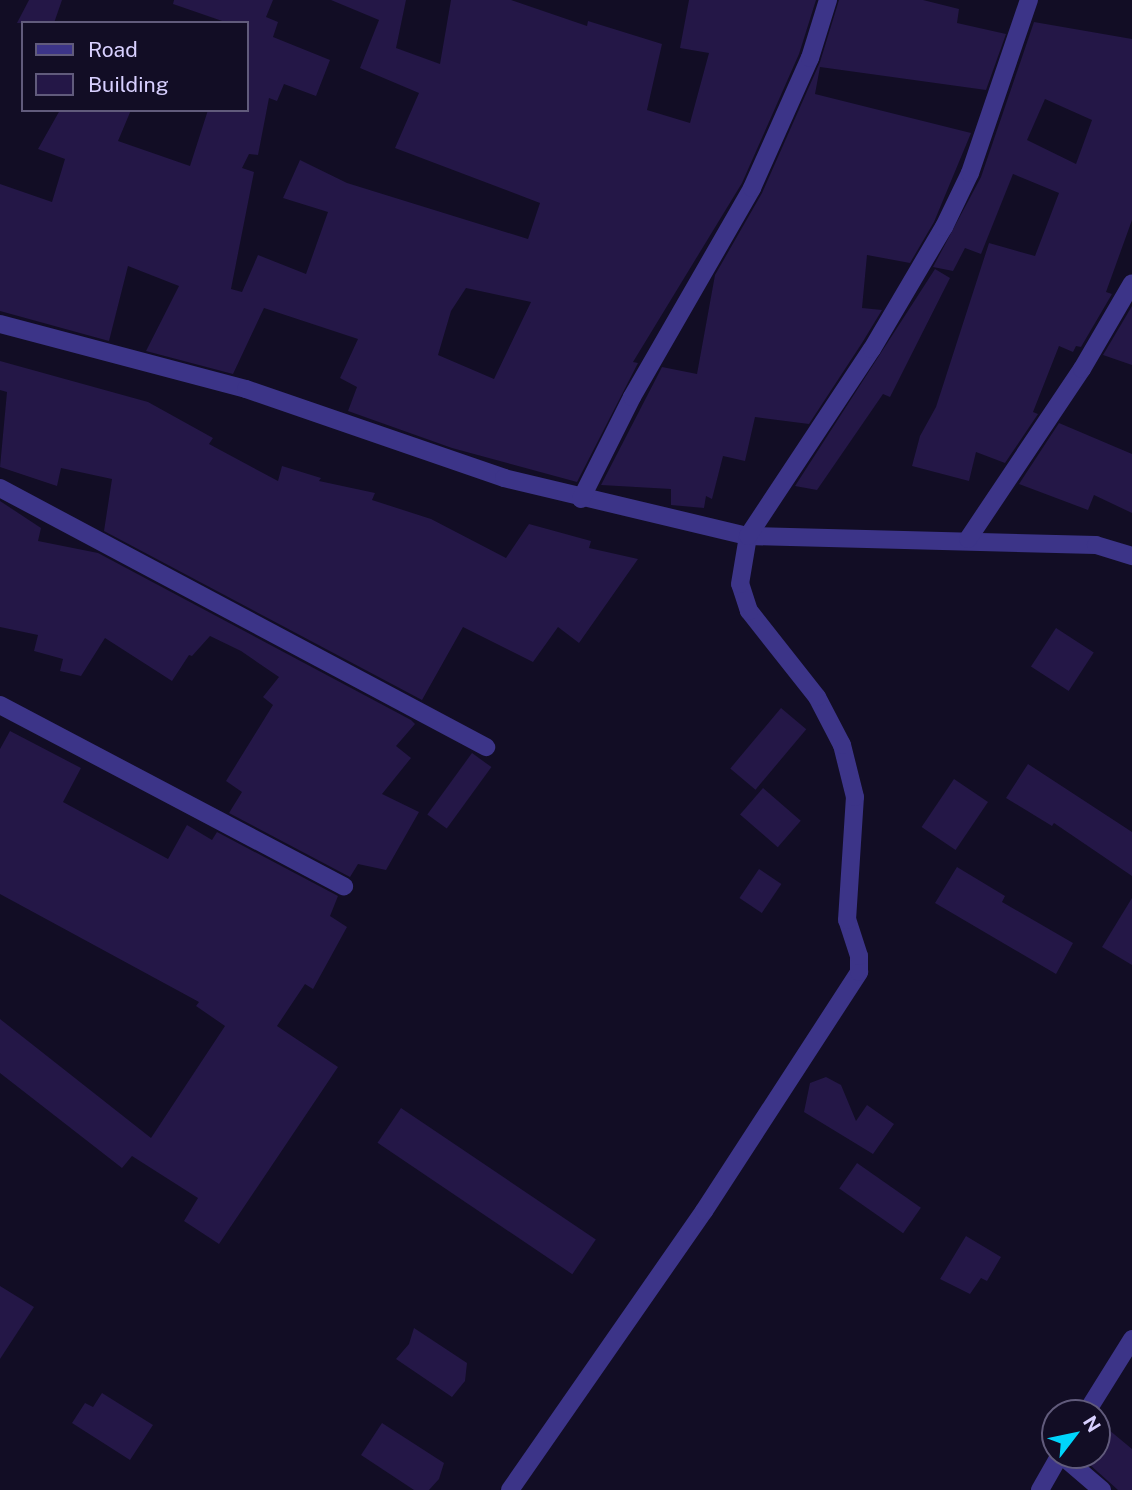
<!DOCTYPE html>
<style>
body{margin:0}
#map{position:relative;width:1132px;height:1490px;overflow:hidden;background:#120d25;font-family:"Public Sans",sans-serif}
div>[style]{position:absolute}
.building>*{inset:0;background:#241747;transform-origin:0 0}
.street>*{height:18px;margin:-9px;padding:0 9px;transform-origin:9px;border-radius:9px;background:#3c3488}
span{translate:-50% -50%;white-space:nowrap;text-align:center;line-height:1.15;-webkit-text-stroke:5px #120d25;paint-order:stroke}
.legend{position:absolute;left:21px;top:21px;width:228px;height:91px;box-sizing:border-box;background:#120d25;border:2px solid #615b7c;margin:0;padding:9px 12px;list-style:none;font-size:21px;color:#d8d0ff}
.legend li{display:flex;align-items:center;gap:14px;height:35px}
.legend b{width:35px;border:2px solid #615b7c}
.north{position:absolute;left:1041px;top:1399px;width:70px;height:70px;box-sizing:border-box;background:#120d25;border:2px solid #615b7c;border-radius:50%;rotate:58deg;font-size:19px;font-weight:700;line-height:28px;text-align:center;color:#d8d0ff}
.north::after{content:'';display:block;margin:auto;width:24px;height:32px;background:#00d5fb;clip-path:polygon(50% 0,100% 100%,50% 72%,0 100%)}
</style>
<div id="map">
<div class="building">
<i style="clip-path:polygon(29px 0,62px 0,54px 23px,17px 23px)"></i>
<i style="clip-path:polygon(evenodd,174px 0,273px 0,266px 17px,278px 22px,273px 37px,330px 60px,316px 96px,284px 84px,277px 101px,269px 98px,258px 155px,249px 154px,242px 168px,254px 172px,231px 289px,242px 292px,258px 255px,306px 274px,328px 212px,283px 198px,300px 160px,347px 183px,528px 239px,540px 203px,395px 148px,419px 93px,360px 68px,379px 20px,331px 0,406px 0,396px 48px,440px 64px,451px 0,511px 0,587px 26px,588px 21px,662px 44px,647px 110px,690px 123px,709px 53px,680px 48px,689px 0,816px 0,799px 54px,742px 183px,633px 362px,638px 363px,577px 482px,452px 448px,348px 411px,357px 387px,340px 378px,358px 339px,264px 308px,233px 374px,146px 351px,179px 286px,128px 266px,109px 341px,0 311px,0 184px,52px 202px,65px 159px,38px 149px,60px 110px,131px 110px,118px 141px,190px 166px,208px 110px,247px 110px,247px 23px,228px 23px,173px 4px,174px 0,466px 288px,531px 302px,494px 379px,438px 355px,451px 311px,466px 288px)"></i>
<i style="clip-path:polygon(839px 0,923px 0,959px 9px,957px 23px,1006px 34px,986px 90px,820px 67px,815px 94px,971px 133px,934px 222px,910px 263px,867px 255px,862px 308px,882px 310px,862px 343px,809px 424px,755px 417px,745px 461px,723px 456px,712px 499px,706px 496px,704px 508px,671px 505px,671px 489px,601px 485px,662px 367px,697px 374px,715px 275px,762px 193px,820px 62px)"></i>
<i style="clip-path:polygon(evenodd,1034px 22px,1132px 39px,1132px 220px,1106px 292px,1112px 294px,1081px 347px,1076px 346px,1073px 352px,1059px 346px,1033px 412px,1038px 414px,1005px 463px,976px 452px,969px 481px,912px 466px,920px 436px,936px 407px,989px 243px,1035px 256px,1059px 193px,1013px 174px,981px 254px,965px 248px,953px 271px,933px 267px,981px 177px,1034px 22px,1045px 99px,1092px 120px,1076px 164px,1027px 140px,1045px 99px)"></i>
<i style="clip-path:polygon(935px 269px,950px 278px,890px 397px,883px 394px,817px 490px,795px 486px)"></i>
<i style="clip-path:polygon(1132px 306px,1132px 365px,1103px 355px)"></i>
<i style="clip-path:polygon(0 361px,148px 402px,213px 438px,209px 444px,278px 481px,282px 466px,321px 478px,319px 481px,375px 493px,372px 500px,431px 519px,506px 558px,529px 524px,591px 541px,589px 548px,638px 559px,579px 643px,558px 627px,533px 662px,463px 627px,422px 700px,104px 531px,112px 479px,61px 468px,57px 486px,0 467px,7px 392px,0 390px)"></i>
<i style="clip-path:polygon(1059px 423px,1132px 454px,1132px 513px,1094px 495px,1088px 510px,1019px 484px)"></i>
<i style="clip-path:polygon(0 501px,41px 528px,38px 541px,98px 553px,411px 720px,415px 724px,396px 746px,411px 758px,382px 794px,419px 812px,386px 870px,358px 864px,350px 877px,229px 813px,242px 792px,226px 781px,273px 705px,263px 697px,279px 677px,241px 651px,210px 636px,192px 656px,189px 655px,172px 681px,105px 638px,81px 676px,60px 671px,63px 659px,34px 651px,38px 635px,0 627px)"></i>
<i style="left:1056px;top:628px;width:45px;height:46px;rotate:33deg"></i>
<i style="left:781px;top:708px;width:33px;height:79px;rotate:40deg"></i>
<i style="clip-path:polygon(10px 731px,81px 768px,63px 802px,168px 859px,187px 825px,212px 840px,217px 832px,338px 896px,330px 916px,347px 927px,313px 989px,305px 984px,277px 1026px,338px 1067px,219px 1244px,184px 1221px,198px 1198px,132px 1156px,122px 1168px,0 1073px,0 1019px,151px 1138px,225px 1026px,196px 1006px,199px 1002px,0 894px,0 749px)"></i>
<i style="left:472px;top:753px;width:24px;height:76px;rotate:36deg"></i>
<i style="clip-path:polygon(1028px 764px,1132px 832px,1132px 876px,1054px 823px,1052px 826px,1006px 798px)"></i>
<i style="left:954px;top:779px;width:41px;height:58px;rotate:34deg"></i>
<i style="left:763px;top:788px;width:50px;height:35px;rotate:41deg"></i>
<i style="clip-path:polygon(957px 867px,1005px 896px,1002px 902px,1073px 943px,1056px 974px,935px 903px)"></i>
<i style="left:759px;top:869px;width:27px;height:35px;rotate:34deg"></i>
<i style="clip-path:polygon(1132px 898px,1132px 965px,1102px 947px)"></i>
<i style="clip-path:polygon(826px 1077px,841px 1085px,856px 1121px,867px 1105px,894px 1124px,873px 1154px,804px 1112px,810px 1083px)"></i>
<i style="left:401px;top:1108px;width:235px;height:42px;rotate:34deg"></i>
<i style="left:857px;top:1163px;width:78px;height:31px;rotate:35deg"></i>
<i style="clip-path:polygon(966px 1236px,1001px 1257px,987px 1281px,981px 1278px,970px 1294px,940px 1279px)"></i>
<i style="clip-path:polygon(0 1286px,34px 1307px,0 1359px)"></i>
<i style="clip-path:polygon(414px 1328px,467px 1363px,465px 1381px,452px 1397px,396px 1359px,409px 1344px)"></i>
<i style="clip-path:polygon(102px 1393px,153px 1425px,130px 1460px,72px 1423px,85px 1403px,93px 1407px)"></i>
<i style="clip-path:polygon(1097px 1420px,1132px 1449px,1132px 1490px,1118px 1490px,1079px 1455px,1097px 1455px)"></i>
<i style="clip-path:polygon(382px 1423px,444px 1463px,439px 1479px,429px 1490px,414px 1490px,361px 1455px)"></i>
</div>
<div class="street">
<i style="left:0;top:324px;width:254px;rotate:14.8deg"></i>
<i style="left:246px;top:389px;width:273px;rotate:19deg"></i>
<i style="left:504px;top:478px;width:251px;rotate:13.4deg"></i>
<i style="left:748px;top:536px;width:348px;rotate:1.5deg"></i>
<i style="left:1096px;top:545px;width:38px;rotate:17deg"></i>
<i style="left:0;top:488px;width:551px;rotate:28.05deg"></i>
<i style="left:581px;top:499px;width:114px;rotate:-63.4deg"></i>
<i style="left:632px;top:397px;width:241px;rotate:-60.1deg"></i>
<i style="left:752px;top:188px;width:142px;rotate:-66deg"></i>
<i style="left:810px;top:58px;width:61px;rotate:-72.8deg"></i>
<i style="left:968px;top:539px;width:205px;rotate:-56.2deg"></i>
<i style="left:1082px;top:369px;width:99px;rotate:-59.8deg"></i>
<i style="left:0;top:705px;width:389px;rotate:27.8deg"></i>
<i style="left:1086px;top:1413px;width:87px;rotate:-58.1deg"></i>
<i style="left:1061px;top:1455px;width:54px;rotate:40.5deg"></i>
<i style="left:510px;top:1490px;width:340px;rotate:-55.2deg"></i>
<i style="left:704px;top:1211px;width:285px;rotate:-57deg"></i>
<i style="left:859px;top:972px;width:16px;rotate:-90deg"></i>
<i style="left:859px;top:956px;width:38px;rotate:-108deg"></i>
<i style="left:847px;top:920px;width:123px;rotate:-86.3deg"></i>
<i style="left:855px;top:797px;width:54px;rotate:-104deg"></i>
<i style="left:842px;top:745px;width:54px;rotate:-117.5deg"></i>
<i style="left:817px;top:697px;width:110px;rotate:-128.3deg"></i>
<i style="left:749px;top:611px;width:28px;rotate:-108deg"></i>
<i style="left:740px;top:584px;width:49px;rotate:-80.5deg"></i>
<i style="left:748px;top:536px;width:224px;rotate:-56.5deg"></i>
<i style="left:872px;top:349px;width:142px;rotate:-59.5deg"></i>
<i style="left:944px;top:227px;width:60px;rotate:-64.3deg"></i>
<i style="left:970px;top:173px;width:183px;rotate:-71.2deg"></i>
<i style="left:1040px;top:1490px;width:40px;rotate:-60.3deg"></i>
</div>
<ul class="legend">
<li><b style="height:9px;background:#3c3488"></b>Road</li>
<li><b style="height:19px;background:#241747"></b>Building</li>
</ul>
<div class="north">N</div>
</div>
